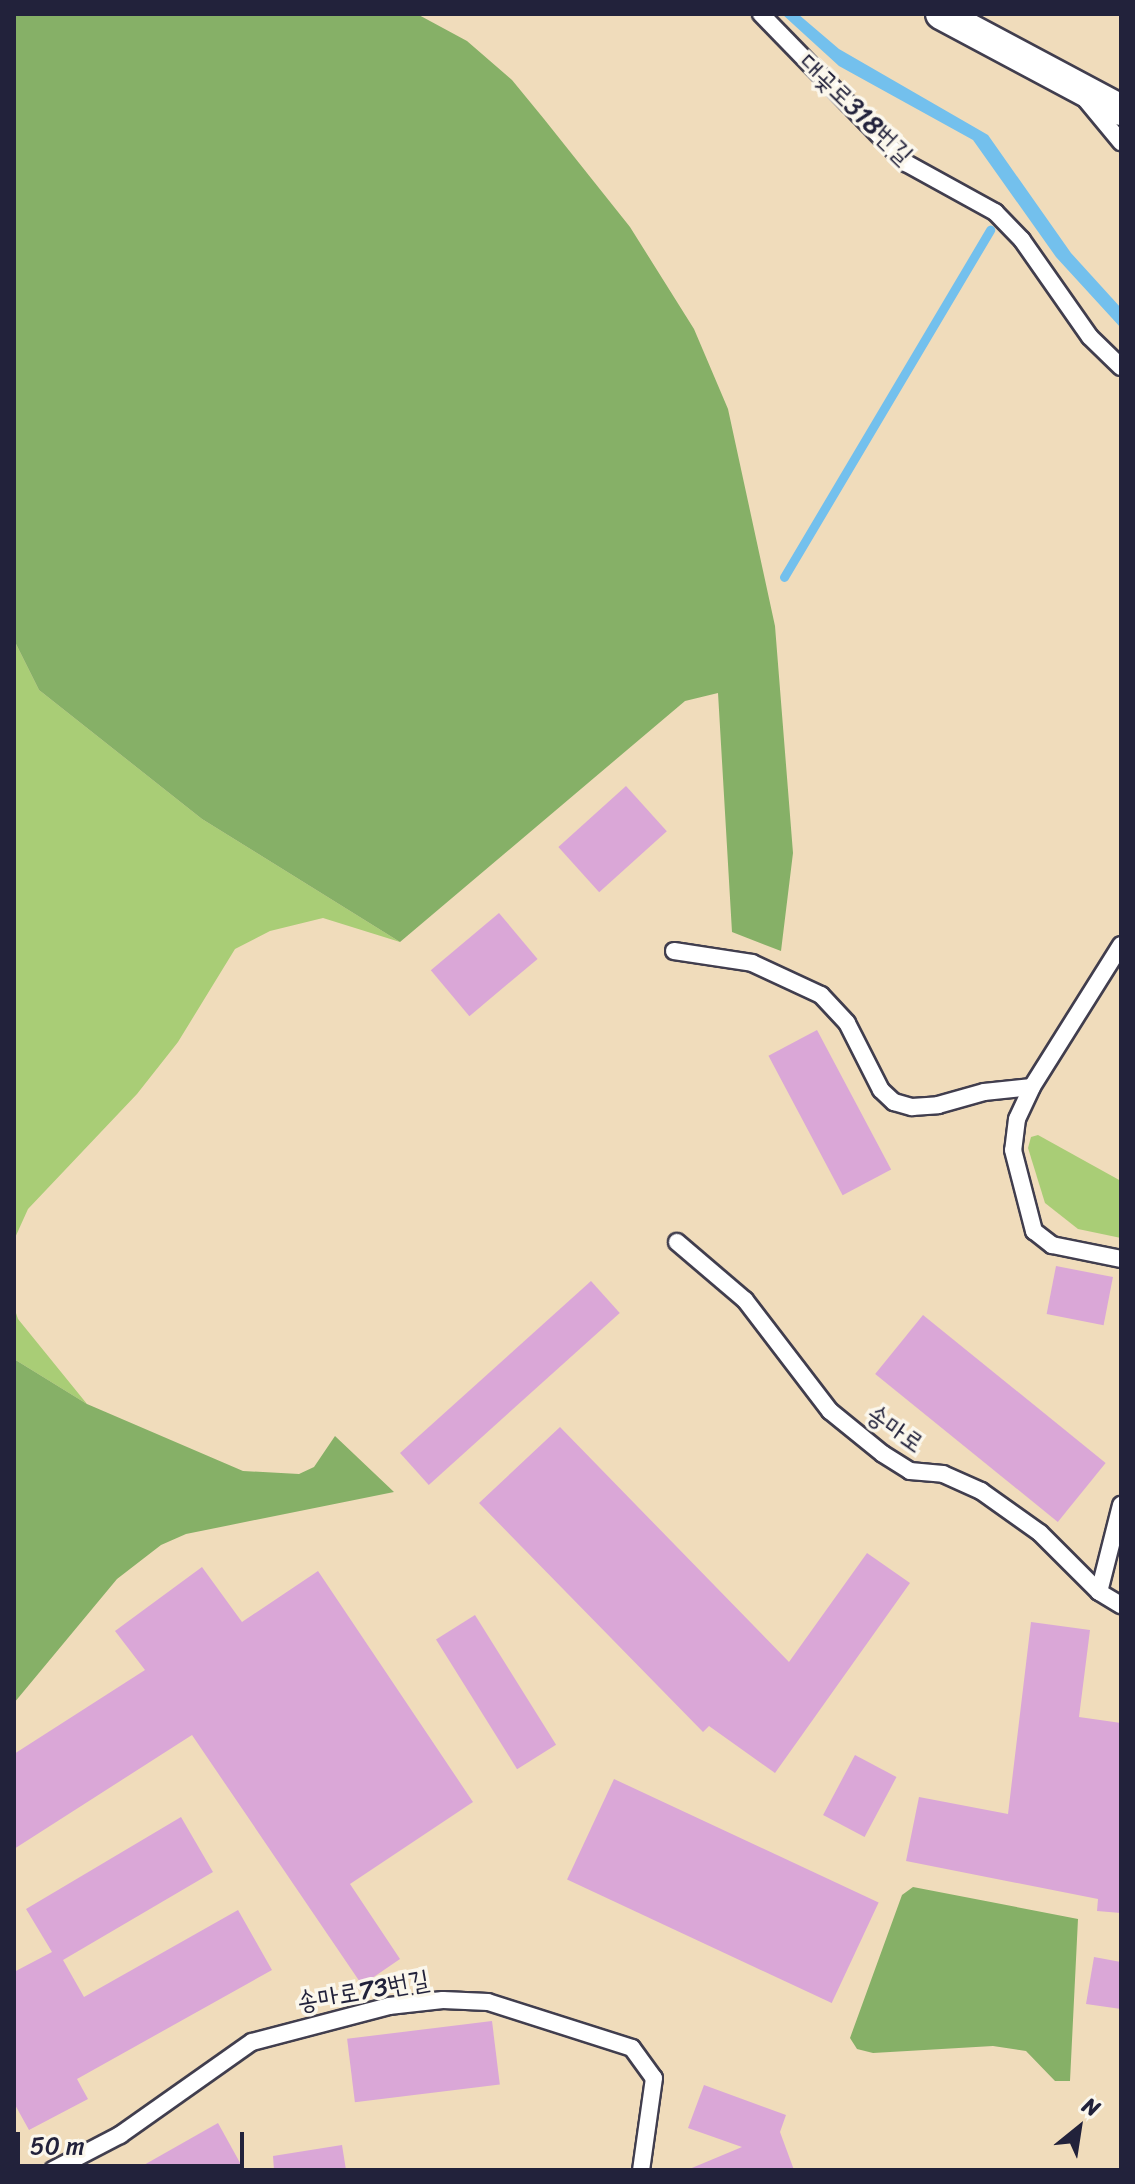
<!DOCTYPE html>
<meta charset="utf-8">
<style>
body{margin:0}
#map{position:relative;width:1135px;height:2184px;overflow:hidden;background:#f0dcbb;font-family:Sriracha,"Poor Story",sans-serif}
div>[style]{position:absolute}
.green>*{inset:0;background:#a9cd76}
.forest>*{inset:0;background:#86b067}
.water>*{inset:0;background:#73c0ed}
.stream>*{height:9px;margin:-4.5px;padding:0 4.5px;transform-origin:4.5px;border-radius:4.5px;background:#73c0ed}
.building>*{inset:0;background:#daa7d7;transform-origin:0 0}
.roads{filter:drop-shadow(2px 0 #413e4e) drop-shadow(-2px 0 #413e4e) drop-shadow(0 2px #413e4e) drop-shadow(0 -2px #413e4e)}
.lane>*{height:16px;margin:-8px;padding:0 8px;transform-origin:8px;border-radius:8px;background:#fff}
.street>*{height:30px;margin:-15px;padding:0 15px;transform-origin:15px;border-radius:15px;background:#fff}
span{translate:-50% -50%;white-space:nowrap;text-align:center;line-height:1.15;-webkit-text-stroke:7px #fbf7ec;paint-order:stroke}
.street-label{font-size:26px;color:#22223b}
.frame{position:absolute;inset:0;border:16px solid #22223b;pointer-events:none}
.north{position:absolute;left:1039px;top:2088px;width:80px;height:80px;-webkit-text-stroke:6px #fbf7ec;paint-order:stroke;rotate:30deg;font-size:22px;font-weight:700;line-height:32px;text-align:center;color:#22223b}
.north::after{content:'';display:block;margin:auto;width:28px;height:36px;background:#22223b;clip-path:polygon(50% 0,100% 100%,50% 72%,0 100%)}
.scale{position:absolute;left:16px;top:2132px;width:228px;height:36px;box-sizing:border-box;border:4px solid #22223b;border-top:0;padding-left:10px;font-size:24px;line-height:28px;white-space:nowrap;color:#22223b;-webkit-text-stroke:6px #fbf7ec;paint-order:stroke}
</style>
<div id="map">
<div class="green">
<i style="clip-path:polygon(14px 640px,39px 690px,202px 819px,400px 942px,323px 918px,270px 931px,235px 949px,178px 1042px,137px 1094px,28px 1209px,14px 1240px)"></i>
<i style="clip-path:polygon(1038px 1135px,1121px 1181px,1121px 1238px,1078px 1229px,1045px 1203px,1028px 1148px,1031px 1137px)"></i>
<i style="clip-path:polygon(14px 1307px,18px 1319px,87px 1404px,14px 1359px)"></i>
</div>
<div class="forest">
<i style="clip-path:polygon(14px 14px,417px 14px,467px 41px,512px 80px,544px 119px,630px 227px,694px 329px,728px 409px,775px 626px,793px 853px,781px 951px,732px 932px,718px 693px,685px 701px,400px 942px,202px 819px,39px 690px,14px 640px)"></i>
<i style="clip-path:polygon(14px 1359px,87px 1404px,243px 1471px,299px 1474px,314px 1467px,335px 1436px,394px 1492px,186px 1534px,161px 1545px,117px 1579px,14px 1703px)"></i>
<i style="clip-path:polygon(913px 1887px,1078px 1919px,1070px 2081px,1055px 2081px,1026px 2051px,993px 2046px,873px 2053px,857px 2049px,850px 2038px,902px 1895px)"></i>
</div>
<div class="water">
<i style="clip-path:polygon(782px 14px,798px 14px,839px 49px,988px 135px,1071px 253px,1121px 308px,1121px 328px,1056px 257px,973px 140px,839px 66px)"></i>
</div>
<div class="stream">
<i style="left:784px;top:577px;width:404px;rotate:-59.3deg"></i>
</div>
<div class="building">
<i style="left:626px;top:786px;width:61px;height:91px;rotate:48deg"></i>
<i style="left:499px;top:913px;width:60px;height:89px;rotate:50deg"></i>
<i style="left:817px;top:1030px;width:158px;height:55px;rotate:62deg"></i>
<i style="left:1056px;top:1266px;width:58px;height:49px;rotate:11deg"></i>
<i style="left:591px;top:1281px;width:43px;height:257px;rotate:48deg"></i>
<i style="left:923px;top:1315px;width:235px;height:76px;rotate:39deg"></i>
<i style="clip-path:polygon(560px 1427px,789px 1662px,867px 1553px,910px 1583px,775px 1773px,709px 1726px,703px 1732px,479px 1503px)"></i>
<i style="clip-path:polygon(202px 1567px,242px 1622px,318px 1571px,473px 1802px,350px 1884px,400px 1959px,362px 1985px,192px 1735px,14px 1849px,14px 1754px,145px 1670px,115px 1631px)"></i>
<i style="left:475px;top:1615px;width:153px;height:46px;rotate:58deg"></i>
<i style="clip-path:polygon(1031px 1622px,1090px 1630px,1079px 1717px,1121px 1723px,1121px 1913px,1097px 1911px,1098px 1899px,906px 1861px,919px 1797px,1008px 1814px)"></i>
<i style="left:855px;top:1755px;width:47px;height:68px;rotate:28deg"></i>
<i style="left:614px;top:1779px;width:292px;height:111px;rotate:25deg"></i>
<i style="clip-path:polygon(181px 1817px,213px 1872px,63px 1960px,84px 1997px,238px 1910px,272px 1970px,77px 2079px,88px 2099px,29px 2130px,14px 2103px,14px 1972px,52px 1952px,26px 1909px)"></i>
<i style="clip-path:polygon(1094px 1957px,1121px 1962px,1121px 2009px,1086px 2004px)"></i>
<i style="left:492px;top:2021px;width:64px;height:146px;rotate:83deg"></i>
<i style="clip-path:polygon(704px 2085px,786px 2115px,780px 2132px,794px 2170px,687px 2170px,742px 2147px,688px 2128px)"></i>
<i style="clip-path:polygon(218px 2123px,244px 2170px,135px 2170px)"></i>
<i style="clip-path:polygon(342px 2145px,346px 2170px,274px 2170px,273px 2156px)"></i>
</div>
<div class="roads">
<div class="lane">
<i style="left:761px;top:14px;width:208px;rotate:45.8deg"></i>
<i style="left:906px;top:163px;width:102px;rotate:28.8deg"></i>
<i style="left:995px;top:212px;width:39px;rotate:46deg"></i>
<i style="left:1022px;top:240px;width:118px;rotate:55deg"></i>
<i style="left:1090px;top:337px;width:43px;rotate:44.1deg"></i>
<i style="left:1086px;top:100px;width:55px;rotate:50.2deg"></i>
<i style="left:1121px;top:945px;width:168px;rotate:122.1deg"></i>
<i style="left:1032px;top:1087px;width:35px;rotate:115deg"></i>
<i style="left:1017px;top:1119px;width:31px;rotate:97deg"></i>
<i style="left:1013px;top:1150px;width:84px;rotate:75.5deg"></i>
<i style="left:1034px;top:1231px;width:23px;rotate:38deg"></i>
<i style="left:1052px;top:1245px;width:70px;rotate:11.5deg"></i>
<i style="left:674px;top:951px;width:79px;rotate:8.7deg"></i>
<i style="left:752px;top:963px;width:76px;rotate:24.9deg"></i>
<i style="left:821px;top:995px;width:38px;rotate:47deg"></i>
<i style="left:847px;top:1023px;width:75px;rotate:63.1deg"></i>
<i style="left:881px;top:1090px;width:18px;rotate:43deg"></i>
<i style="left:894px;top:1102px;width:19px;rotate:16deg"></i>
<i style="left:912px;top:1107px;width:26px;rotate:-4deg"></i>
<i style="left:938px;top:1105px;width:48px;rotate:-15.8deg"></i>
<i style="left:984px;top:1092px;width:48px;rotate:-5.9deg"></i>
<i style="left:677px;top:1242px;width:89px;rotate:40.5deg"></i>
<i style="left:745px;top:1300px;width:140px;rotate:52.6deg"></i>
<i style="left:830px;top:1411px;width:68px;rotate:39.1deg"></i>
<i style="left:883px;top:1454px;width:32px;rotate:32deg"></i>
<i style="left:910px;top:1471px;width:33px;rotate:5deg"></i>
<i style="left:943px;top:1474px;width:42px;rotate:24.1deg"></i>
<i style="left:981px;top:1491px;width:72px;rotate:35.4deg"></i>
<i style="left:1040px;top:1533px;width:83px;rotate:45deg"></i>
<i style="left:1099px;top:1592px;width:26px;rotate:31deg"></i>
<i style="left:1099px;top:1592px;width:90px;rotate:-75.8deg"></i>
<i style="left:53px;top:2170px;width:76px;rotate:-27.6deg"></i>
<i style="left:120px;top:2135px;width:161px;rotate:-35.2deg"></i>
<i style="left:252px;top:2042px;width:142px;rotate:-14.7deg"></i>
<i style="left:389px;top:2006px;width:54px;rotate:-6.3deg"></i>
<i style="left:443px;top:2000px;width:45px;rotate:2.5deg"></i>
<i style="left:488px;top:2002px;width:151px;rotate:17.7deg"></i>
<i style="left:632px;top:2048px;width:37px;rotate:54deg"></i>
<i style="left:654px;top:2078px;width:93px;rotate:98deg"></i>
</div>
<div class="street">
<i style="left:941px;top:14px;width:204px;rotate:28.1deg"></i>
</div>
</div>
<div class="street-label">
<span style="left:856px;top:109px;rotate:44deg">대곶로318번길</span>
<span style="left:895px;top:1429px;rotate:35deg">송마로</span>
<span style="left:363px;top:1991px;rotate:-10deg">송마로73번길</span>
</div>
<div class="frame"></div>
<div class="north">N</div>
<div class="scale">50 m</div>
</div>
